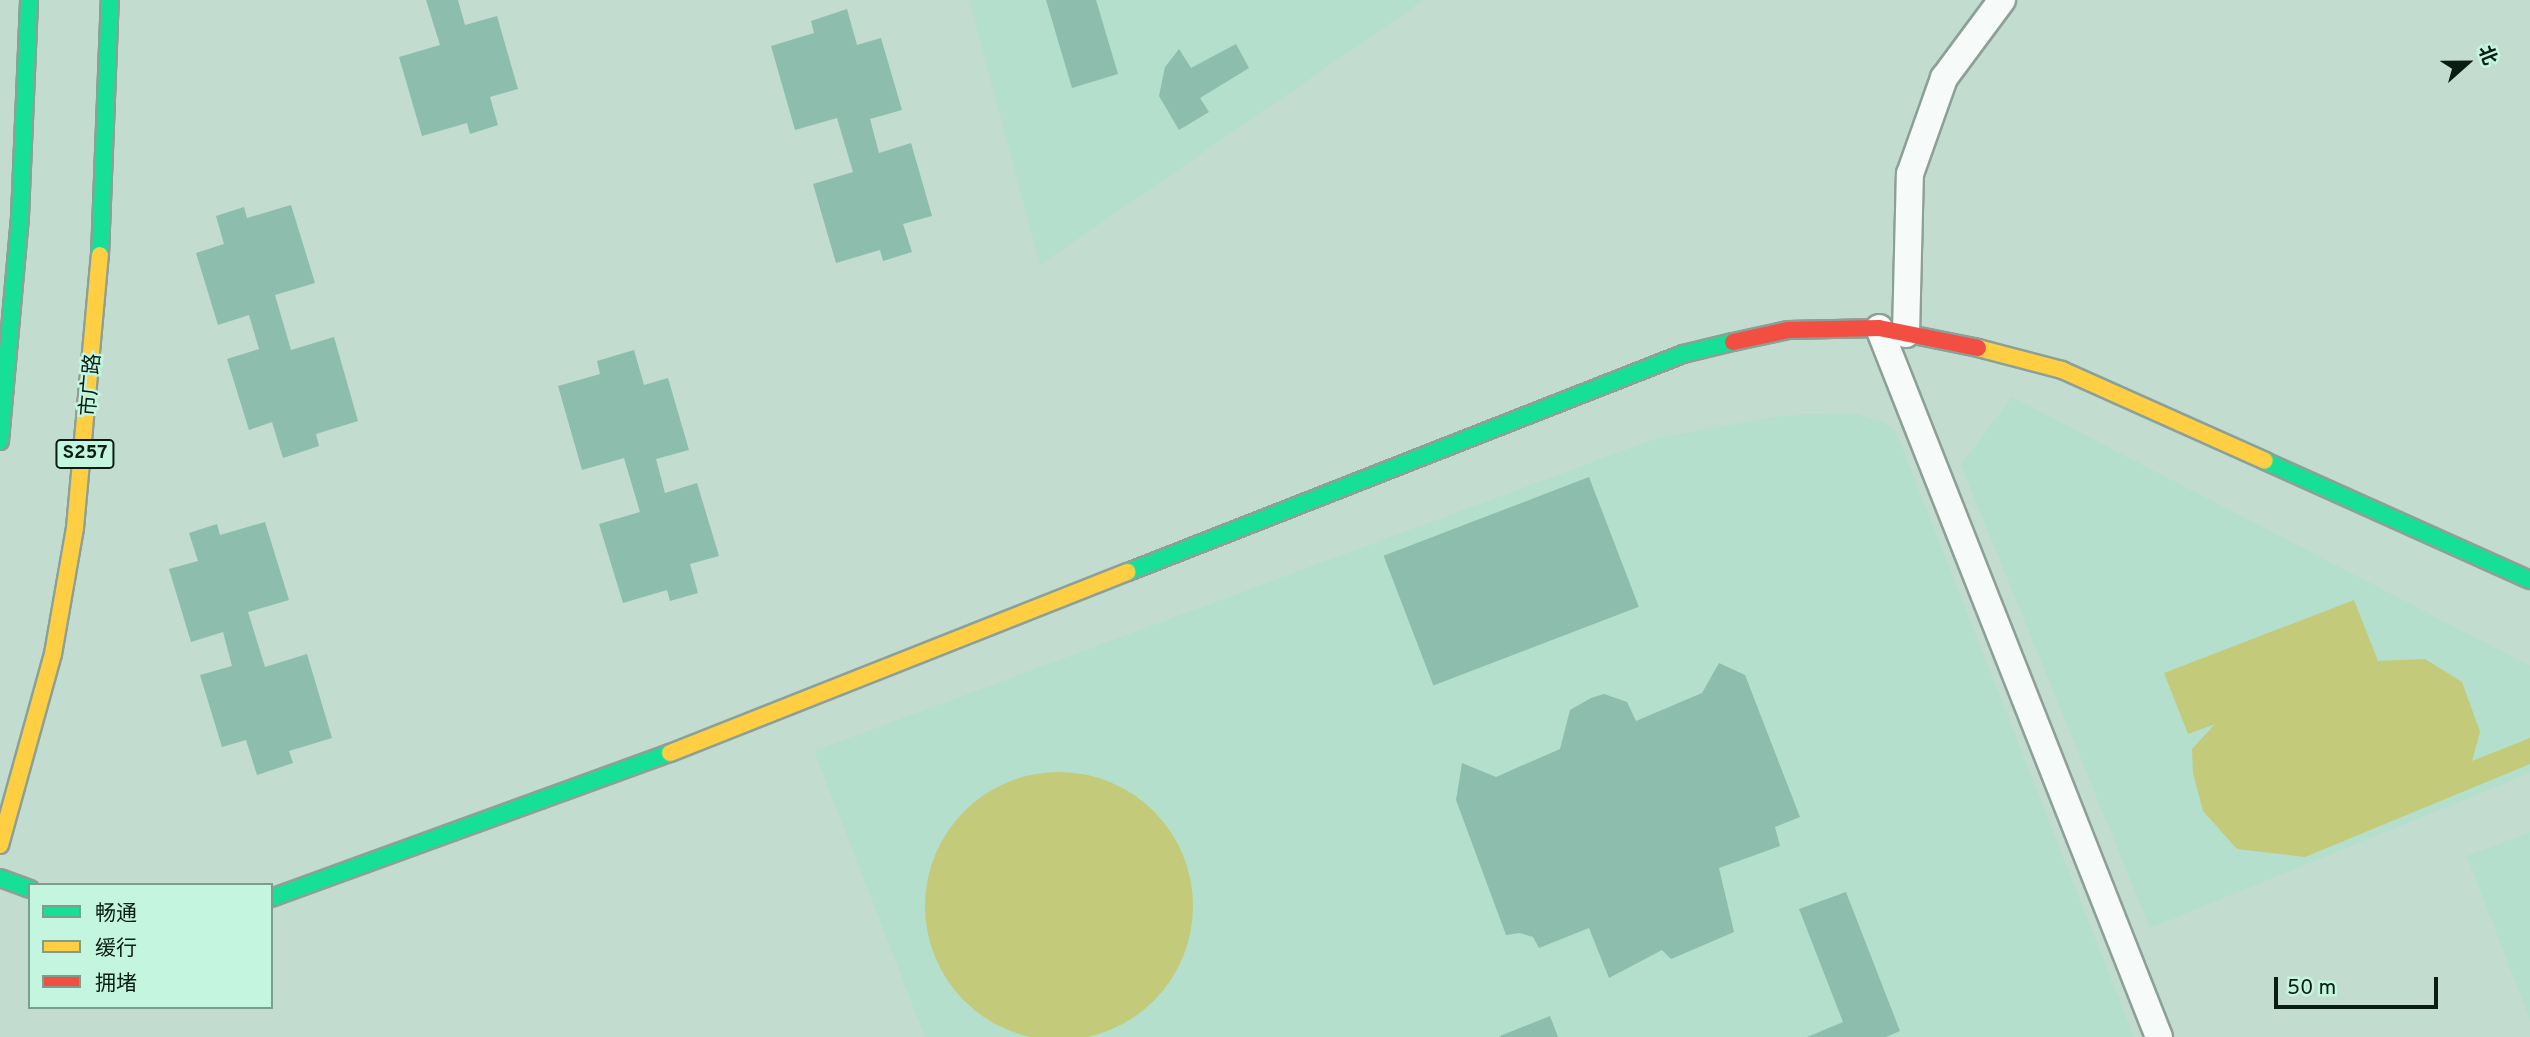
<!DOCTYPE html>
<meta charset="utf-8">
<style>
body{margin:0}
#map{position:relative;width:2530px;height:1037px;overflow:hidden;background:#c2dcd0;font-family:Overpass,"Noto Sans SC",sans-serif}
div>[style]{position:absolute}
.built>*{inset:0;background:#b4dfcc}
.green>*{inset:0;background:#c3ca79}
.round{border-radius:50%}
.building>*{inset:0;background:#8cbdad;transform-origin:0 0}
.roads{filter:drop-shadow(2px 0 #8ca097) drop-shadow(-2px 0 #8ca097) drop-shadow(0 2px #8ca097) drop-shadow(0 -2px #8ca097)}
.street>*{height:26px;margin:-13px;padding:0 13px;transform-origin:13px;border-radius:13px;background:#f6faf8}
.fast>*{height:16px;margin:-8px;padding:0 8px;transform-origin:8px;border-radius:8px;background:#16e098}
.slow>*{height:16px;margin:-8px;padding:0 8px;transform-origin:8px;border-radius:8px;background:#ffcf43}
.jam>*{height:16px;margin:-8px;padding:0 8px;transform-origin:8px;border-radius:8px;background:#f24e42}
span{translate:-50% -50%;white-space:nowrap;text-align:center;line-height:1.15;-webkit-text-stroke:5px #c4f5de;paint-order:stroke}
.shield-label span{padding:2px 5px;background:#c4f5de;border:2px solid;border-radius:5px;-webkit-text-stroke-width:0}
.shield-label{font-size:19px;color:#0a1d15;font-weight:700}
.street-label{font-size:21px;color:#0a1d15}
.legend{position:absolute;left:28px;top:883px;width:245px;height:126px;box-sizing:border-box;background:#c4f5de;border:2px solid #7a9f8e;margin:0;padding:9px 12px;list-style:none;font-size:21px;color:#0a1d15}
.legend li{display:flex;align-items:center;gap:14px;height:35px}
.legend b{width:35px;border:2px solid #7a9f8e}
.north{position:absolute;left:2432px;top:28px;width:70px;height:70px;-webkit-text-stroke:5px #c4f5de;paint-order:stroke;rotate:69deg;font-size:19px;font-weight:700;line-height:28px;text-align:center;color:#0a1d15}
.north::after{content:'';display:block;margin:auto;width:24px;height:32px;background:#0a1d15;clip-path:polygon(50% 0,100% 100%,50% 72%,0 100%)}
.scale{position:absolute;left:2274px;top:977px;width:164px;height:32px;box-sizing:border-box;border:4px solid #0a1d15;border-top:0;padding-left:9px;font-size:21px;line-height:24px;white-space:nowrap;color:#0a1d15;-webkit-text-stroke:5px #c4f5de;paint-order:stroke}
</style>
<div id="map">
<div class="built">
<i style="clip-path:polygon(969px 0,1424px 0,1040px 265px)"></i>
<i style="clip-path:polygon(2012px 397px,2530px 666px,2530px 773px,2150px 928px,1961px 465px)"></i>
<i style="clip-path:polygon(1853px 413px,1885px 422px,1896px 432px,2134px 1037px,925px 1037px,814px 751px,1657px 438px,1782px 416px)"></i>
<i style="clip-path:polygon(2530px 832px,2530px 1020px,2467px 856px)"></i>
</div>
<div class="green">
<i style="clip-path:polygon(2354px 600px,2378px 661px,2425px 659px,2462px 682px,2480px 732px,2472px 761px,2530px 738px,2530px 764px,2305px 857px,2237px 849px,2203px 811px,2193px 773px,2192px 749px,2215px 724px,2188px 734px,2164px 673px)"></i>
<i class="round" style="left:925px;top:772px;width:268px;height:268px"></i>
</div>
<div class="building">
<i style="clip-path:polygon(426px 0,458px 0,465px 25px,497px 16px,518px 89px,490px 97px,498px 125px,470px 134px,467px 123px,422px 136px,399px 57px,440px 45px)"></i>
<i style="clip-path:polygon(1046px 0,1096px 0,1118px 74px,1072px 88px)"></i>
<i style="clip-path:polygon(847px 9px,857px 45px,881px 38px,902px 110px,870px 119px,879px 153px,911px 143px,932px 216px,903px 224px,912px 252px,883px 261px,880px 250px,836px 263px,813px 184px,853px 172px,837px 118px,795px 130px,771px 46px,814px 33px,811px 21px)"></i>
<i style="clip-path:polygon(1236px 44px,1249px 68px,1200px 98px,1209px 112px,1179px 130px,1159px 96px,1165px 67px,1179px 49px,1191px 68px)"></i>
<i style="clip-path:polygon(291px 205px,315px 283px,275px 295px,291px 350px,334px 337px,358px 421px,316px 434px,319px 446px,283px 458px,272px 422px,249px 430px,227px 359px,259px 349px,249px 315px,218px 325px,196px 253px,224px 244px,216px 216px,244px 207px,247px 218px)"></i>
<i style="clip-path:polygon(634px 350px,644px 385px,668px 378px,689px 450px,656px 459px,665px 493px,697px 483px,719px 556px,690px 564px,698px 593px,670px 601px,667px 590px,623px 603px,599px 524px,640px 512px,624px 458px,582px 470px,558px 386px,600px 374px,597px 361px)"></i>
<i style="left:1589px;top:477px;width:139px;height:220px;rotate:69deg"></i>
<i style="clip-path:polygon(265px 522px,289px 600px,248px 612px,265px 667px,307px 654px,332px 738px,289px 751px,293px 763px,257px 775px,246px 740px,222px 747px,200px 675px,232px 666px,223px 632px,191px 642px,169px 569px,198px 561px,189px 533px,217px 524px,220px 535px)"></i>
<i style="clip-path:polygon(1719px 663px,1745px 675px,1800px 817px,1775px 827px,1780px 846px,1719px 868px,1734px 932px,1671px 959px,1662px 950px,1609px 978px,1589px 928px,1539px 948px,1533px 937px,1520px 933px,1506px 935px,1456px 800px,1462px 763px,1496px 777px,1560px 749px,1570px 710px,1591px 698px,1604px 694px,1627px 702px,1636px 721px,1702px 693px)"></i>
<i style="clip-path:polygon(1846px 892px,1900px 1031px,1886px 1037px,1807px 1037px,1843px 1022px,1799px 909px)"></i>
<i style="clip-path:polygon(1550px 1016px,1558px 1037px,1500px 1037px,1500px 1036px)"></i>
</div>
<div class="roads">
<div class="street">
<i style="left:1879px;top:328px;width:762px;rotate:68.45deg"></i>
<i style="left:1906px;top:334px;width:160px;rotate:-88.6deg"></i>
<i style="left:1910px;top:174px;width:102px;rotate:-70.5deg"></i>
<i style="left:1944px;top:78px;width:97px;rotate:-53.4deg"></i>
</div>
<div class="fast">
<i style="left:100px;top:255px;width:255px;rotate:-87.8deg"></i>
<i style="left:0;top:441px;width:226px;rotate:-84.9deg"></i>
<i style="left:20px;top:216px;width:216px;rotate:-87.6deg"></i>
<i style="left:2265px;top:461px;width:290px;rotate:24.2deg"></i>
<i style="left:1128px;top:572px;width:596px;rotate:-21.44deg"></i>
<i style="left:1683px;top:354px;width:51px;rotate:-13.5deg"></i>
<i style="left:0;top:878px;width:32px;rotate:20deg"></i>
<i style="left:271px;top:898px;width:425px;rotate:-20deg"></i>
</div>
<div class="slow">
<i style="left:1978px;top:348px;width:87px;rotate:14.7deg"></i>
<i style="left:2062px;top:370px;width:222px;rotate:24.1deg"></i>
<i style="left:670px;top:753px;width:492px;rotate:-21.6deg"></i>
<i style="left:0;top:845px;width:198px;rotate:-74.5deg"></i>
<i style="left:53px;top:654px;width:128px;rotate:-80.1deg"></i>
<i style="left:75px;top:528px;width:274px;rotate:-84.8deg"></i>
</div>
<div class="jam">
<i style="left:1733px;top:342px;width:56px;rotate:-12.3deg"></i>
<i style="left:1788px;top:330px;width:91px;rotate:-1.3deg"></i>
<i style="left:1879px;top:328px;width:101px;rotate:11.4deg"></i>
</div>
</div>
<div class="shield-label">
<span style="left:85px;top:454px">S257</span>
</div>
<div class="street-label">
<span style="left:92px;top:385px;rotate:-85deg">市广路</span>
</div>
<ul class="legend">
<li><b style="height:9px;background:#16e098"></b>畅通</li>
<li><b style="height:9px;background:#ffcf43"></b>缓行</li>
<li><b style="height:9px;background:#f24e42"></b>拥堵</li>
</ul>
<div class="north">北</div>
<div class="scale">50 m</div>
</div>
